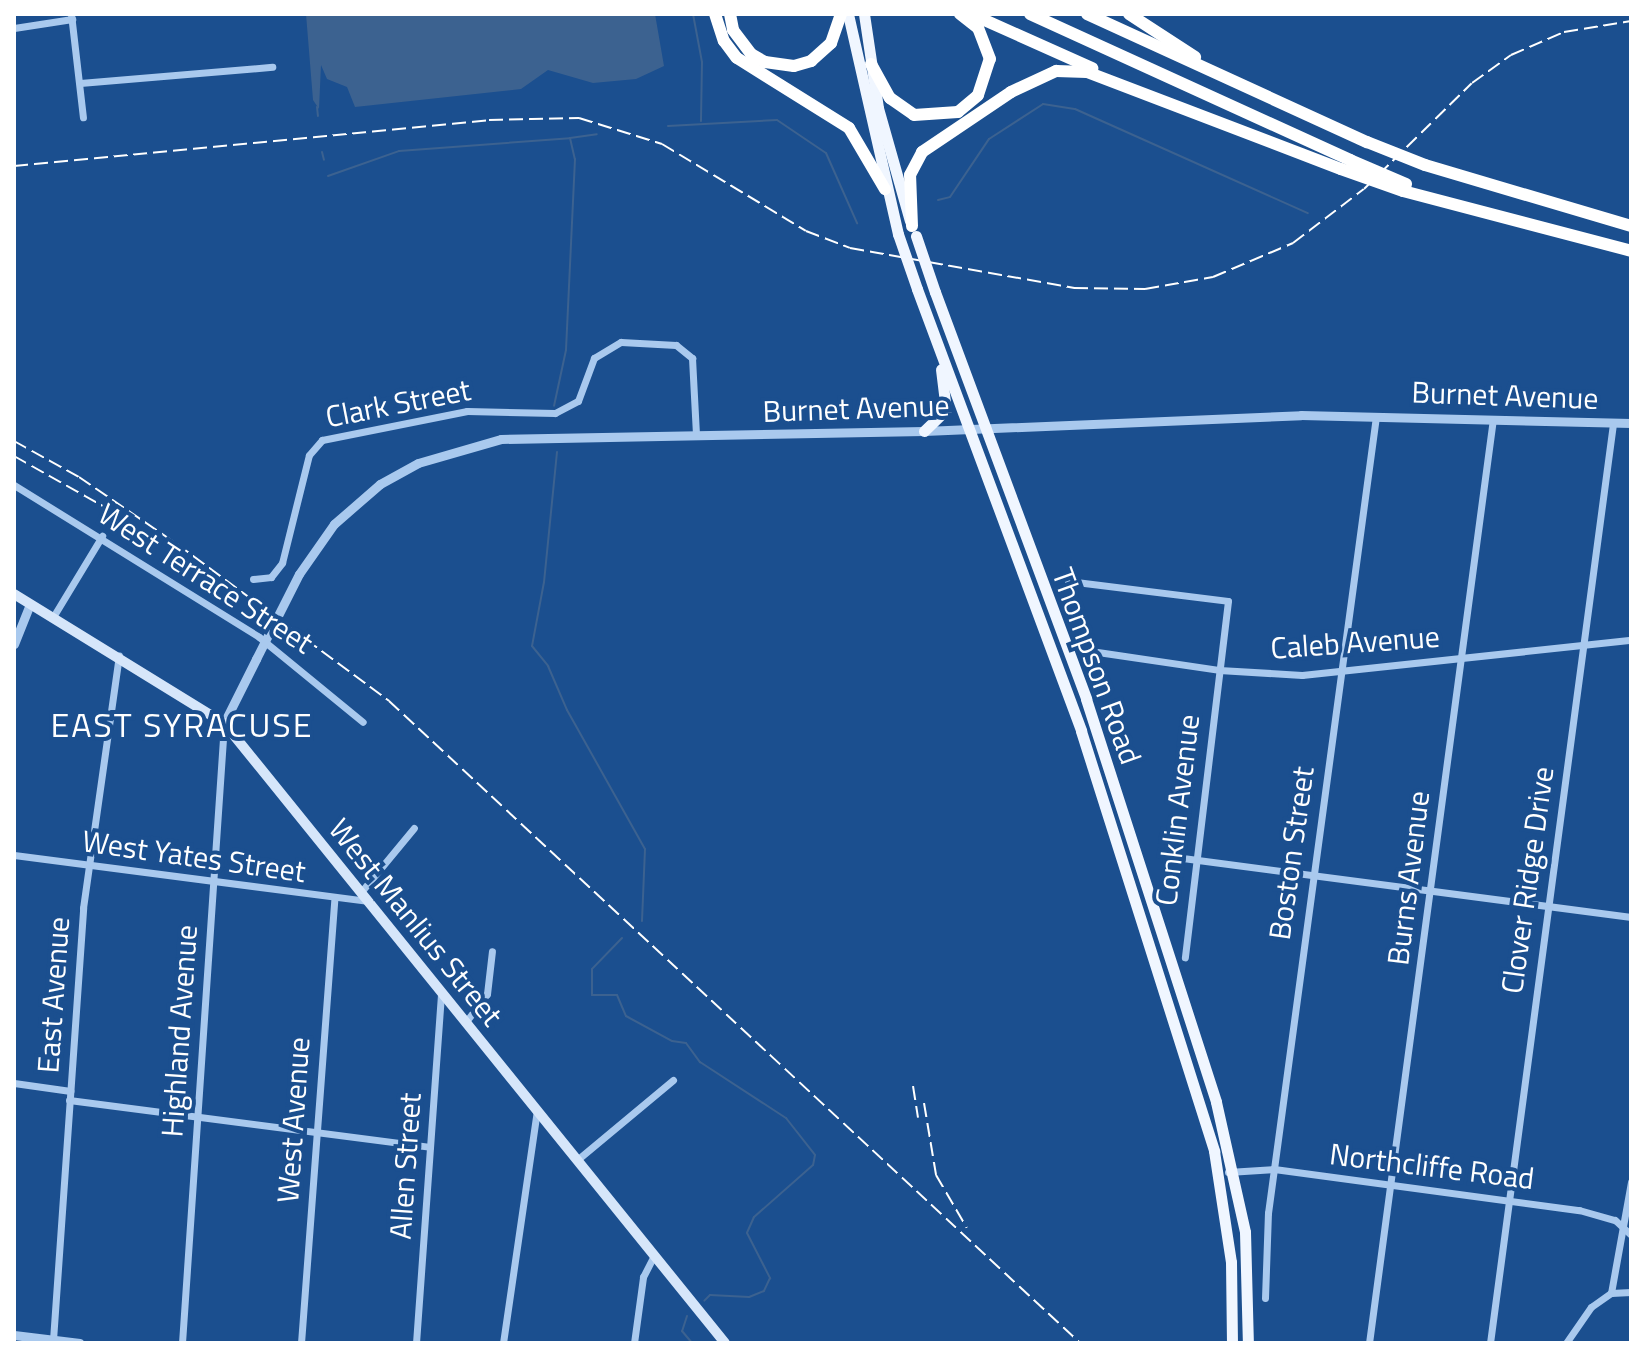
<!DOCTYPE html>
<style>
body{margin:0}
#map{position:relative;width:1645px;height:1357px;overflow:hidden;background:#1b4f8f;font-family:"Titillium Web",sans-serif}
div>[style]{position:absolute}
.water>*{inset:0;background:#3c6290}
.stream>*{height:2px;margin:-1px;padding:0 1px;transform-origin:1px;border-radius:1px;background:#3c6290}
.minor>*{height:7px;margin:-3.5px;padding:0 3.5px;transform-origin:3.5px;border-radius:3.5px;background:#a9c9ee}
.tertiary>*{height:9px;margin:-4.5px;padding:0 4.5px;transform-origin:4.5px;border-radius:4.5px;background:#a9c9ee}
.secondary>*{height:10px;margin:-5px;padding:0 5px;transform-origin:5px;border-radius:5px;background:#d6e6fa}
.primary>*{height:11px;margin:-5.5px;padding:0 5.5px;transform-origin:5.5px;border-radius:5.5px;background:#f0f6ff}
.motorway>*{height:12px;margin:-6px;padding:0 6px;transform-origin:6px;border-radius:6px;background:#fff}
.rail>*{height:2px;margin-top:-1px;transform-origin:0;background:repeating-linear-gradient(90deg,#fff 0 14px,transparent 0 20px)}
.tertiary-bridge>*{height:9px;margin:-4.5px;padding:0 4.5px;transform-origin:4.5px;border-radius:4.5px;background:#a9c9ee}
.primary-bridge>*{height:11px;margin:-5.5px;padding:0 5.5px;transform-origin:5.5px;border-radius:5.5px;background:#f0f6ff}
.motorway-bridge>*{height:12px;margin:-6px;padding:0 6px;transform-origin:6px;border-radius:6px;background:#fff}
span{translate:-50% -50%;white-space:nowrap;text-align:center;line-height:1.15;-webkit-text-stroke:8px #1b4f8f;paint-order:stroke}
.street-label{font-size:30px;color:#fff}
.quarter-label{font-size:34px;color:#fff;letter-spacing:2px}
.frame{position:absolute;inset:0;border:16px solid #fff;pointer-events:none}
</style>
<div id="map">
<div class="water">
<i style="clip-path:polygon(306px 14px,655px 14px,664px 66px,636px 79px,593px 83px,548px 70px,521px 89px,355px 107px,347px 87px,327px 79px,321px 65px,319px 109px,313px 100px)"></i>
</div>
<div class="stream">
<i style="left:693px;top:14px;width:49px;rotate:79.4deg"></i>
<i style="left:702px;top:62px;width:59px;rotate:91deg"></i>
<i style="left:317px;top:107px;width:9px;rotate:84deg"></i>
<i style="left:668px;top:126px;width:109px;rotate:-3.2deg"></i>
<i style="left:777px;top:120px;width:59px;rotate:34deg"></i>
<i style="left:826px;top:153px;width:77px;rotate:66.1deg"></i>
<i style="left:570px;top:138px;width:27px;rotate:-8deg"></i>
<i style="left:322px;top:152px;width:8px;rotate:76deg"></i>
<i style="left:328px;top:176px;width:75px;rotate:-19.4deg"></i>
<i style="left:399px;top:151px;width:171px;rotate:-4.3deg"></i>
<i style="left:570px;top:138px;width:22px;rotate:77deg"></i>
<i style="left:575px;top:159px;width:191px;rotate:92.7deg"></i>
<i style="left:566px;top:350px;width:57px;rotate:102.1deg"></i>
<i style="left:938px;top:200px;width:12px;rotate:-14deg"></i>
<i style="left:950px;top:197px;width:70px;rotate:-56.1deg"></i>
<i style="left:989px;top:139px;width:64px;rotate:-32.9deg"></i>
<i style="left:1043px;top:104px;width:32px;rotate:9deg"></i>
<i style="left:1075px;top:109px;width:255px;rotate:24.1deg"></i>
<i style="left:557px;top:452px;width:131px;rotate:95.7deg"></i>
<i style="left:544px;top:582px;width:65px;rotate:100.6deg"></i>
<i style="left:532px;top:646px;width:26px;rotate:51deg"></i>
<i style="left:548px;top:666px;width:48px;rotate:66.6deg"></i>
<i style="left:567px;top:710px;width:159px;rotate:60.7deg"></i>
<i style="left:645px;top:849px;width:72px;rotate:92.4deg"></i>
<i style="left:622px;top:938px;width:43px;rotate:134.1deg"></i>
<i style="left:592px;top:969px;width:26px;rotate:90deg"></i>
<i style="left:592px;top:995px;width:25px"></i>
<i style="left:617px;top:995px;width:23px;rotate:67deg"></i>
<i style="left:626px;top:1016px;width:52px;rotate:28.5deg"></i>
<i style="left:672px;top:1041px;width:14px;rotate:8deg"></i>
<i style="left:686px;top:1043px;width:24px;rotate:54deg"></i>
<i style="left:700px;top:1062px;width:103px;rotate:33.1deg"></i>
<i style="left:786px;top:1118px;width:47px;rotate:51.9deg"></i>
<i style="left:815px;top:1155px;width:10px;rotate:101deg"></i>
<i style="left:813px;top:1165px;width:79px;rotate:138.6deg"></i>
<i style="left:754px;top:1217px;width:17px;rotate:114deg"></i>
<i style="left:747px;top:1233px;width:51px;rotate:62.9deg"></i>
<i style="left:770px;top:1278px;width:14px;rotate:115deg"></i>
<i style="left:764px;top:1291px;width:16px;rotate:158deg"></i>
<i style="left:749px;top:1297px;width:39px;rotate:-177deg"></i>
<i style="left:710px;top:1295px;width:8px;rotate:135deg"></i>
<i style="left:687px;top:1316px;width:16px;rotate:108deg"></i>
<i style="left:682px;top:1331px;width:16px;rotate:50deg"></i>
</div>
<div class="minor">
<i style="left:71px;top:14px;width:104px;rotate:83.4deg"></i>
<i style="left:14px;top:28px;width:59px;rotate:-8.8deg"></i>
<i style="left:80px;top:83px;width:193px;rotate:-4.8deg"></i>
<i style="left:14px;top:485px;width:288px;rotate:31.8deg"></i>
<i style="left:259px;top:637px;width:134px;rotate:39.3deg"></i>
<i style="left:253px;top:579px;width:18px;rotate:-6deg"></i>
<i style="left:271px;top:577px;width:18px;rotate:-52deg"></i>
<i style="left:282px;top:563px;width:111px;rotate:-76deg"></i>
<i style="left:309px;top:455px;width:20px;rotate:-49deg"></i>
<i style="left:322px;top:440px;width:148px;rotate:-11.3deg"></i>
<i style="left:467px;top:411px;width:88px;rotate:1.3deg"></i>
<i style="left:555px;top:413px;width:26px;rotate:-28deg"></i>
<i style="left:578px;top:401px;width:46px;rotate:-69.6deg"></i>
<i style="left:594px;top:358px;width:31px;rotate:-31deg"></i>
<i style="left:621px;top:342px;width:55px;rotate:3.1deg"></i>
<i style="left:676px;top:345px;width:21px;rotate:39deg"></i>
<i style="left:692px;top:358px;width:77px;rotate:87deg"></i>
<i style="left:1068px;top:581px;width:161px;rotate:7.1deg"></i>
<i style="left:1228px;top:601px;width:359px;rotate:96.9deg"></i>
<i style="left:53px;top:617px;width:95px;rotate:-58.8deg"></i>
<i style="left:1084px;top:650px;width:136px;rotate:8.4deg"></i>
<i style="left:1219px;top:670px;width:83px;rotate:3.4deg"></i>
<i style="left:1302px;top:675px;width:331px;rotate:-6.1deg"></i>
<i style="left:14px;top:855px;width:356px;rotate:7.4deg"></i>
<i style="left:1175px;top:857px;width:460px;rotate:7.5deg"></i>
<i style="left:361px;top:892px;width:83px;rotate:-50.4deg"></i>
<i style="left:465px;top:1023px;width:36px;rotate:-53deg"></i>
<i style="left:487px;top:994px;width:43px;rotate:-83.4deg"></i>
<i style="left:14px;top:1083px;width:57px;rotate:8.1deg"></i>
<i style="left:69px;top:1100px;width:364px;rotate:7.4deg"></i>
<i style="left:577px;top:1160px;width:125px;rotate:-39.8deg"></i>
<i style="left:1228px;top:1172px;width:46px;rotate:-3.7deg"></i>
<i style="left:1274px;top:1169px;width:308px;rotate:7.7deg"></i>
<i style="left:1579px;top:1210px;width:37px;rotate:16deg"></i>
<i style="left:1615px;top:1220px;width:22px;rotate:43deg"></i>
<i style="left:1611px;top:1293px;width:20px;rotate:-3deg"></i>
<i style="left:1265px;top:1298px;width:85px;rotate:-88deg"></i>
<i style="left:1268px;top:1213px;width:804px;rotate:-82.28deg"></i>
<i style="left:53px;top:1340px;width:433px;rotate:-86deg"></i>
<i style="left:83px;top:908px;width:255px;rotate:-81.9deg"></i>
<i style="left:182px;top:1343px;width:621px;rotate:-86.12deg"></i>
<i style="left:301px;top:1343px;width:444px;rotate:-85.7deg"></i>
<i style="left:416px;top:1343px;width:352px;rotate:-85.9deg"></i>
<i style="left:503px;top:1343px;width:235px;rotate:-81.7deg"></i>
<i style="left:634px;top:1343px;width:67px;rotate:-82.2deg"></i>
<i style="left:643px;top:1277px;width:25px;rotate:-63deg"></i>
<i style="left:1369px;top:1343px;width:932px;rotate:-82.36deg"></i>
<i style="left:1490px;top:1343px;width:928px;rotate:-82.38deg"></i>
<i style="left:1566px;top:1343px;width:44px;rotate:-55.2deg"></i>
<i style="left:1591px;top:1307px;width:24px;rotate:-35deg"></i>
<i style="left:1611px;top:1293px;width:113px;rotate:-79.8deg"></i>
</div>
<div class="tertiary">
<i style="left:334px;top:524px;width:61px;rotate:-41deg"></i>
<i style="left:380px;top:484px;width:43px;rotate:-28.9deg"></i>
<i style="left:418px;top:463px;width:86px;rotate:-16.1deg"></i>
<i style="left:501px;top:439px;width:423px;rotate:-1.1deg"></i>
<i style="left:924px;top:431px;width:377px;rotate:-2.4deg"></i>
<i style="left:1301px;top:415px;width:330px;rotate:1.4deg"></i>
<i style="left:14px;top:644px;width:43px;rotate:-68.2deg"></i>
<i style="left:224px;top:723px;width:72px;rotate:-63.4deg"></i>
<i style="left:14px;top:1335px;width:66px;rotate:6.9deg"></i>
</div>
<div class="secondary">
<i style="left:14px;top:594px;width:246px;rotate:31.6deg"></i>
<i style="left:224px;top:723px;width:797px;rotate:51.06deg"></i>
</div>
<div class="primary">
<i style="left:848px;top:14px;width:226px;rotate:77.2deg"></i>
<i style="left:864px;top:14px;width:95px;rotate:81.5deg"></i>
<i style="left:878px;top:108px;width:117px;rotate:74.2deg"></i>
<i style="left:917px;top:289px;width:471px;rotate:69.6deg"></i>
<i style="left:1081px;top:731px;width:441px;rotate:72.4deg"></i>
<i style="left:1214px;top:1151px;width:112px;rotate:81.3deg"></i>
<i style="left:1231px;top:1262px;width:81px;rotate:89.3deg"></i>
<i style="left:935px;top:292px;width:434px;rotate:69.6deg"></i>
<i style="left:1086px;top:699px;width:423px;rotate:72.1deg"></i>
<i style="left:1216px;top:1102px;width:133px;rotate:77.4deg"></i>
<i style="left:1245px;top:1232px;width:111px;rotate:88.5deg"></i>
<i style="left:924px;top:431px;width:30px;rotate:-44deg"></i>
<i style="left:946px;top:410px;width:41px;rotate:-97deg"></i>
</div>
<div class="motorway">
<i style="left:715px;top:14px;width:28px;rotate:72deg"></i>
<i style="left:724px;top:41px;width:21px;rotate:53deg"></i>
<i style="left:737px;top:58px;width:132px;rotate:32deg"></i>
<i style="left:849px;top:128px;width:71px;rotate:59.5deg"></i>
<i style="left:730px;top:14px;width:16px;rotate:79deg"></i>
<i style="left:733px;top:30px;width:30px;rotate:53deg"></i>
<i style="left:751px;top:54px;width:16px;rotate:30deg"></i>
<i style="left:765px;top:62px;width:29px;rotate:8deg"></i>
<i style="left:794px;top:66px;width:18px;rotate:-16deg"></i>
<i style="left:811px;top:61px;width:27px;rotate:-42deg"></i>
<i style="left:831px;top:43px;width:31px;rotate:-71deg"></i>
<i style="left:971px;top:14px;width:133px;rotate:24.1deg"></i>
<i style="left:1030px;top:14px;width:352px;rotate:24.5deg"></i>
<i style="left:1087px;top:14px;width:308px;rotate:24.6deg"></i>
<i style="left:1129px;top:14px;width:79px;rotate:33.1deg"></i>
<i style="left:871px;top:64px;width:39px;rotate:61deg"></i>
<i style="left:890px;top:98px;width:29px;rotate:35deg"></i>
<i style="left:914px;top:115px;width:44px;rotate:-3.9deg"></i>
<i style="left:958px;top:112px;width:26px;rotate:-40deg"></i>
<i style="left:978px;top:95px;width:38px;rotate:-72deg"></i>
<i style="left:990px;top:59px;width:33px;rotate:-111deg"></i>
<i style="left:978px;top:28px;width:23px;rotate:-142deg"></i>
<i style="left:1425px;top:165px;width:215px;rotate:16.5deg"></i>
<i style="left:1403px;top:191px;width:236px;rotate:14.7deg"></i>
<i style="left:912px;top:226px;width:51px;rotate:-92.2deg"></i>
<i style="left:910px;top:175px;width:26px;rotate:-62deg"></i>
<i style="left:922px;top:152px;width:107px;rotate:-34deg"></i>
<i style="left:1011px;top:92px;width:50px;rotate:-25deg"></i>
<i style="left:1056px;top:71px;width:31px;rotate:2deg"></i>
<i style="left:1087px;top:72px;width:272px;rotate:20.9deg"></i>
</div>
<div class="rail">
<i style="left:14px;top:166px;width:477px;rotate:-5.5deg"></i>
<i style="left:489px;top:120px;width:90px;rotate:-1.3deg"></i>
<i style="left:579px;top:118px;width:87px;rotate:17.4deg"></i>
<i style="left:662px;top:144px;width:168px;rotate:31.1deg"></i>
<i style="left:806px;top:231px;width:47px;rotate:21.1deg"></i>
<i style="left:850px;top:248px;width:228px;rotate:10.1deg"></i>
<i style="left:1074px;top:288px;width:71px;rotate:0.8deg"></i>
<i style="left:1145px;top:289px;width:69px;rotate:-10deg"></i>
<i style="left:1213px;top:277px;width:87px;rotate:-23deg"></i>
<i style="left:1293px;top:243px;width:89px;rotate:-37.3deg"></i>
<i style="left:1364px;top:189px;width:151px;rotate:-44.5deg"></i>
<i style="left:1472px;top:83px;width:48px;rotate:-35.7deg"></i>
<i style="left:1511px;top:55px;width:58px;rotate:-23.5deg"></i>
<i style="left:1564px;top:32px;width:68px;rotate:-9.3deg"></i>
<i style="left:14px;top:441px;width:74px;rotate:29deg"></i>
<i style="left:79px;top:477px;width:119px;rotate:34.4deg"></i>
<i style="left:177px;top:544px;width:264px;rotate:36.5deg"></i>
<i style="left:389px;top:701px;width:943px;rotate:42.89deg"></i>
<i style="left:14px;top:456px;width:116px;rotate:29.4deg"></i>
<i style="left:913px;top:1086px;width:32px;rotate:81deg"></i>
<i style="left:924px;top:1103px;width:73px;rotate:80.5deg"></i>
<i style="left:936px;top:1175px;width:61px;rotate:59.7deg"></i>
</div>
<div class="tertiary-bridge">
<i style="left:256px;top:659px;width:95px;rotate:-63.2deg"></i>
<i style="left:299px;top:574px;width:61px;rotate:-55deg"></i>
</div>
<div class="primary-bridge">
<i style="left:898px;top:234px;width:58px;rotate:70.9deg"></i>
<i style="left:916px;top:236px;width:59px;rotate:71.3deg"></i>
</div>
<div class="motorway-bridge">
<i style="left:1367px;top:142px;width:62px;rotate:21.6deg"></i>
<i style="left:1350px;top:160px;width:61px;rotate:23.2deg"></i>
<i style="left:1341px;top:169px;width:66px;rotate:19.5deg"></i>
</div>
<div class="street-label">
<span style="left:1505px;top:395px;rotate:2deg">Burnet Avenue</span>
<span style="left:398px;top:403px;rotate:-11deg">Clark Street</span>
<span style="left:856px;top:408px;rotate:-2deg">Burnet Avenue</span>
<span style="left:206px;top:578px;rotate:33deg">West Terrace Street</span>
<span style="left:1355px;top:642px;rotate:-4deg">Caleb Avenue</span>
<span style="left:1097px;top:666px;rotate:70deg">Thompson Road</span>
<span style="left:1177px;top:810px;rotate:-83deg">Conklin Avenue</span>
<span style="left:1291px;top:853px;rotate:-82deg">Boston Street</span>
<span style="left:194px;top:856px;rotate:8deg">West Yates Street</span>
<span style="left:1408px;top:878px;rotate:-83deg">Burns Avenue</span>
<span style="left:1527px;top:880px;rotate:-82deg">Clover Ridge Drive</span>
<span style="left:416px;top:922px;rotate:51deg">West Manlius Street</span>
<span style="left:53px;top:995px;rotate:-86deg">East Avenue</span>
<span style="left:179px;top:1031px;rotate:-86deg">Highland Avenue</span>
<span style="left:293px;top:1120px;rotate:-86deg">West Avenue</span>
<span style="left:405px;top:1166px;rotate:-86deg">Allen Street</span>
<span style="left:1432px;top:1166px;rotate:7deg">Northcliffe Road</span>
</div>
<div class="quarter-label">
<span style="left:182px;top:725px">EAST SYRACUSE</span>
</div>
<div class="frame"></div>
</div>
